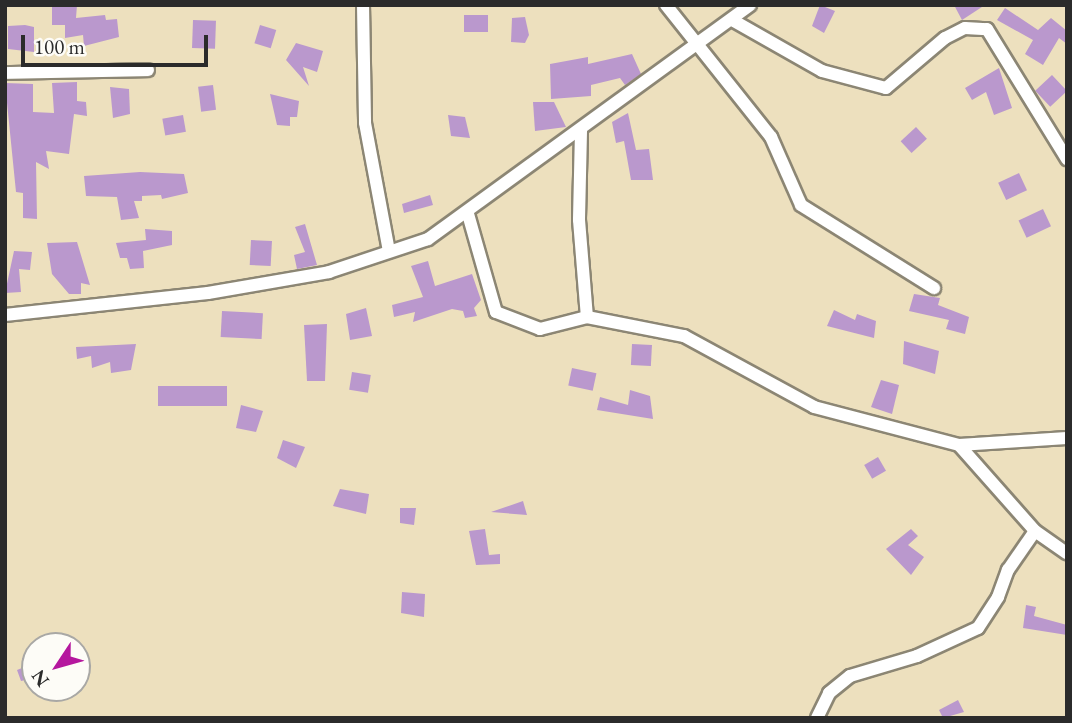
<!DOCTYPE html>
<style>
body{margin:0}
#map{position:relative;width:1072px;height:723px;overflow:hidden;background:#ede0be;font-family:"EB Garamond",serif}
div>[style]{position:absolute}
.building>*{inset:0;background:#ba98cd;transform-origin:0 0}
.roads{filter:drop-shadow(2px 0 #8c8674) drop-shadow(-2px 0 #8c8674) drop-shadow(0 2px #8c8674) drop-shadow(0 -2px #8c8674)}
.minor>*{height:12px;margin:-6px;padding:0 6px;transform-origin:6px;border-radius:6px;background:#fff}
span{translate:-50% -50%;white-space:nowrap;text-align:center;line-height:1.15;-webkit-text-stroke:7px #fdfcf7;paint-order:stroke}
.frame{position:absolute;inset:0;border:7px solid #2b2b2b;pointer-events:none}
.north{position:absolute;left:21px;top:632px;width:70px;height:70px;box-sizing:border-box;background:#fdfcf7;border:2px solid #a9a8a5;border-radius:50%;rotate:234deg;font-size:19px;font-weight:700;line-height:28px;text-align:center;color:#2b2b2b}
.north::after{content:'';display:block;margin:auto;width:24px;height:32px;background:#b5179e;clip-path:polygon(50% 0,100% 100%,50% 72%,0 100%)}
.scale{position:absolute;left:21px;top:35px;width:187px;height:32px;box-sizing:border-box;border:4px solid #2b2b2b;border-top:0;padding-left:9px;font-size:21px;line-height:24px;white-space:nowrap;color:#2b2b2b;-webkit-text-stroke:5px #fdfcf7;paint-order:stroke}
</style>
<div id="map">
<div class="building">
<i style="clip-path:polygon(52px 5px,77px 5px,76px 18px,105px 15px,106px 20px,117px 19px,119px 37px,84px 46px,83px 35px,65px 38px,65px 25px,52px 25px)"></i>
<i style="clip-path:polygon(820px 5px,835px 11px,824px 33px,812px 26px)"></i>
<i style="clip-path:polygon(954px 5px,985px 5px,962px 20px)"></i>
<i style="clip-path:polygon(1005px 8px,1038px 30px,1051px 18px,1067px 31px,1067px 44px,1059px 38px,1043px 65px,1025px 54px,1033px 40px,997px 20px)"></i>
<i style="left:488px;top:15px;width:17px;height:24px;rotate:90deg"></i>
<i style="clip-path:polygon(525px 17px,529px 35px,525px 43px,511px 42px,512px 18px)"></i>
<i style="left:193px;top:20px;width:23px;height:28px;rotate:2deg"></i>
<i style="clip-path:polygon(25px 25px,34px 27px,34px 52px,8px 49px,8px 26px)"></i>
<i style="left:260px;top:25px;width:17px;height:19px;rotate:17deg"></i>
<i style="clip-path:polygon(296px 43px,323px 51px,317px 72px,303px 67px,309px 86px,286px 60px)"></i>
<i style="clip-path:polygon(632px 54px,641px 74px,625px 85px,620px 78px,591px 85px,591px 96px,551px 99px,550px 64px,588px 57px,588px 64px)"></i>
<i style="clip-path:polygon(999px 68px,1012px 108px,994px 115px,986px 92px,972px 100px,965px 88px)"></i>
<i style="left:1052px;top:75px;width:22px;height:23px;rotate:47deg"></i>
<i style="clip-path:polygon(77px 82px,77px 101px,86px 102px,87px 116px,74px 114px,69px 154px,46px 151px,49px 169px,36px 162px,37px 219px,23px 218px,23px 193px,16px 192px,5px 83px,33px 84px,33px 112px,54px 113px,52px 83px)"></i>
<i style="left:213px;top:85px;width:25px;height:15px;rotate:83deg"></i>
<i style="clip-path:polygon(110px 87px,129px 89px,130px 114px,113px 118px)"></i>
<i style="clip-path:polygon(270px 94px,299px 101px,297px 117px,290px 117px,290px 126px,277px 125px)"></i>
<i style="clip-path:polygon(533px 102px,554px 102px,566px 127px,535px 131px)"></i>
<i style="clip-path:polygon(628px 113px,636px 150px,649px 149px,653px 180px,631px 180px,624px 141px,616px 143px,612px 122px)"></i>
<i style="left:183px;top:115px;width:17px;height:21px;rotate:80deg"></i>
<i style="clip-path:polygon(448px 115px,465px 117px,470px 138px,451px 136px)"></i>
<i style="left:916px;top:127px;width:16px;height:21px;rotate:47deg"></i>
<i style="clip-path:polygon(140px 172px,184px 174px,188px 193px,162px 199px,161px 195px,142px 196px,142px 201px,134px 201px,139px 218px,121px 220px,117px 197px,86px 196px,84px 176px)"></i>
<i style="left:1019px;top:173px;width:19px;height:23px;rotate:65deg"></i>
<i style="clip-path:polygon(430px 195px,433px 205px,404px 213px,402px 204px)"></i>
<i style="left:1043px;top:209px;width:19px;height:27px;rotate:65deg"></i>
<i style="clip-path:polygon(305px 224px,317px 265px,297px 269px,294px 255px,305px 252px,295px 227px)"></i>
<i style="clip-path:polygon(145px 229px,172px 231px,172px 245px,143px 251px,144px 268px,130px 269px,127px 258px,120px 258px,116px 243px,146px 240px)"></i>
<i style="left:251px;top:240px;width:21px;height:25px;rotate:3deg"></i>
<i style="clip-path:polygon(77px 242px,90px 285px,81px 283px,81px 294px,69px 294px,52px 274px,47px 243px)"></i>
<i style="clip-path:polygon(14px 251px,32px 252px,30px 270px,19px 269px,21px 292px,5px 293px)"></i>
<i style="clip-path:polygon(428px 261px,435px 286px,472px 274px,481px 300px,474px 308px,477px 316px,465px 318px,463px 311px,452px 309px,413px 322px,415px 312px,394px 317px,392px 305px,423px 297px,411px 266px)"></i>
<i style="clip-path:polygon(914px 294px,940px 298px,938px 305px,969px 317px,965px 334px,946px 329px,949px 320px,909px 311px)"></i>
<i style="clip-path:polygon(366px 308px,372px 336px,350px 340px,346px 314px)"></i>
<i style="clip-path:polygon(834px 310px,855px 320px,857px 314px,876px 321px,874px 338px,827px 326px)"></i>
<i style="left:222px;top:311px;width:41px;height:26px;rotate:3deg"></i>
<i style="clip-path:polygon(327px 324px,325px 381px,307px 381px,304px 325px)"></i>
<i style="clip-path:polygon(904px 341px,939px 351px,935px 374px,903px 364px)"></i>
<i style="clip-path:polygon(136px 344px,131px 370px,111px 373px,110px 362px,92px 368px,91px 356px,77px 359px,76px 347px)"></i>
<i style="left:632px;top:344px;width:20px;height:21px;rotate:3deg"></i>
<i style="left:572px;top:368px;width:25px;height:18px;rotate:12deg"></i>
<i style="left:352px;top:372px;width:19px;height:18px;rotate:9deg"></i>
<i style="clip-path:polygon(881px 380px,899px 385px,892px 414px,871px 407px)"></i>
<i style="left:227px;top:386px;width:20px;height:69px;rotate:90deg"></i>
<i style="clip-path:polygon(630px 390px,650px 396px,653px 419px,597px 410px,600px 397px,628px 405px)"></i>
<i style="clip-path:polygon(241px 405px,263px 411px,256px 432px,236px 428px)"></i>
<i style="clip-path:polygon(283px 440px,305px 447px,296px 468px,277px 458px)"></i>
<i style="left:878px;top:457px;width:16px;height:16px;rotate:60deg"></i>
<i style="clip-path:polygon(340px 489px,369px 494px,366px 514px,333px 506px)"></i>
<i style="clip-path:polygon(523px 501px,527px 515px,491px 512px)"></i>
<i style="clip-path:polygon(400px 508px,416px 508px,414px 525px,400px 523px)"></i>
<i style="clip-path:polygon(485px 529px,489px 555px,500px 554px,500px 564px,476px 565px,469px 531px)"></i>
<i style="clip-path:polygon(911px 529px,918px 536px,908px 545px,924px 557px,911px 575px,886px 549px)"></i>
<i style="clip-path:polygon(402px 592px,425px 594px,424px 617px,401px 613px)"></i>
<i style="clip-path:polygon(1026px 605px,1036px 607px,1034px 616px,1067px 625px,1067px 635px,1023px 628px)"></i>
<i style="clip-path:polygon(35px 657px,35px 678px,21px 681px,17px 670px,22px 668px,22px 658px)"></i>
<i style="clip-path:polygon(958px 700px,964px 712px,943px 718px,939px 710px)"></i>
</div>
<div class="roads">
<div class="minor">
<i style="left:363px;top:5px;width:118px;rotate:89deg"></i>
<i style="left:365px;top:123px;width:130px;rotate:79.4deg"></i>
<i style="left:666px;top:5px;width:169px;rotate:51.5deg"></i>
<i style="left:771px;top:137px;width:74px;rotate:66.2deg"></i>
<i style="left:801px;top:205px;width:157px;rotate:32deg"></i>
<i style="left:734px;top:21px;width:101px;rotate:29.6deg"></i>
<i style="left:822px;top:71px;width:66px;rotate:14.9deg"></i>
<i style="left:886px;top:88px;width:77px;rotate:-40.3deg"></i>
<i style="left:945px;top:38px;width:22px;rotate:-27deg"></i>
<i style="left:965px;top:28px;width:22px;rotate:3deg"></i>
<i style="left:987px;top:29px;width:153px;rotate:58.4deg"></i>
<i style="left:5px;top:73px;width:143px;rotate:-1.2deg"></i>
<i style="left:581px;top:131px;width:89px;rotate:91.3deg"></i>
<i style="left:579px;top:220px;width:97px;rotate:85.3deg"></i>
<i style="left:468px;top:214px;width:102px;rotate:74.1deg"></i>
<i style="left:496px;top:312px;width:47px;rotate:21.1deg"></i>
<i style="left:540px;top:329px;width:49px;rotate:-14.3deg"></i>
<i style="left:587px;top:317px;width:99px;rotate:11.1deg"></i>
<i style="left:684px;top:336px;width:148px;rotate:28.6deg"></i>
<i style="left:814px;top:407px;width:150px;rotate:14.7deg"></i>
<i style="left:959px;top:445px;width:108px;rotate:-3.7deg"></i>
<i style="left:5px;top:315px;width:204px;rotate:-6.2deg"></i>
<i style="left:208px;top:293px;width:123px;rotate:-9.8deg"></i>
<i style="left:329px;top:272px;width:104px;rotate:-18.4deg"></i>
<i style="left:428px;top:239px;width:398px;rotate:-36deg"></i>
<i style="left:959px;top:445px;width:115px;rotate:48.5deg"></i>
<i style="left:1035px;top:531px;width:39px;rotate:35deg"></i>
<i style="left:817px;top:718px;width:28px;rotate:-64deg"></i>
<i style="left:829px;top:693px;width:27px;rotate:-39deg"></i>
<i style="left:850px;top:676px;width:70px;rotate:-16.6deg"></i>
<i style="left:917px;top:656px;width:67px;rotate:-24.7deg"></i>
<i style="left:978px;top:628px;width:37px;rotate:-57deg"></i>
<i style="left:998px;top:597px;width:29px;rotate:-70deg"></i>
<i style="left:1008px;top:570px;width:47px;rotate:-55.3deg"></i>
</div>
</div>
<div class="frame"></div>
<div class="north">N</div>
<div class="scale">100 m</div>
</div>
